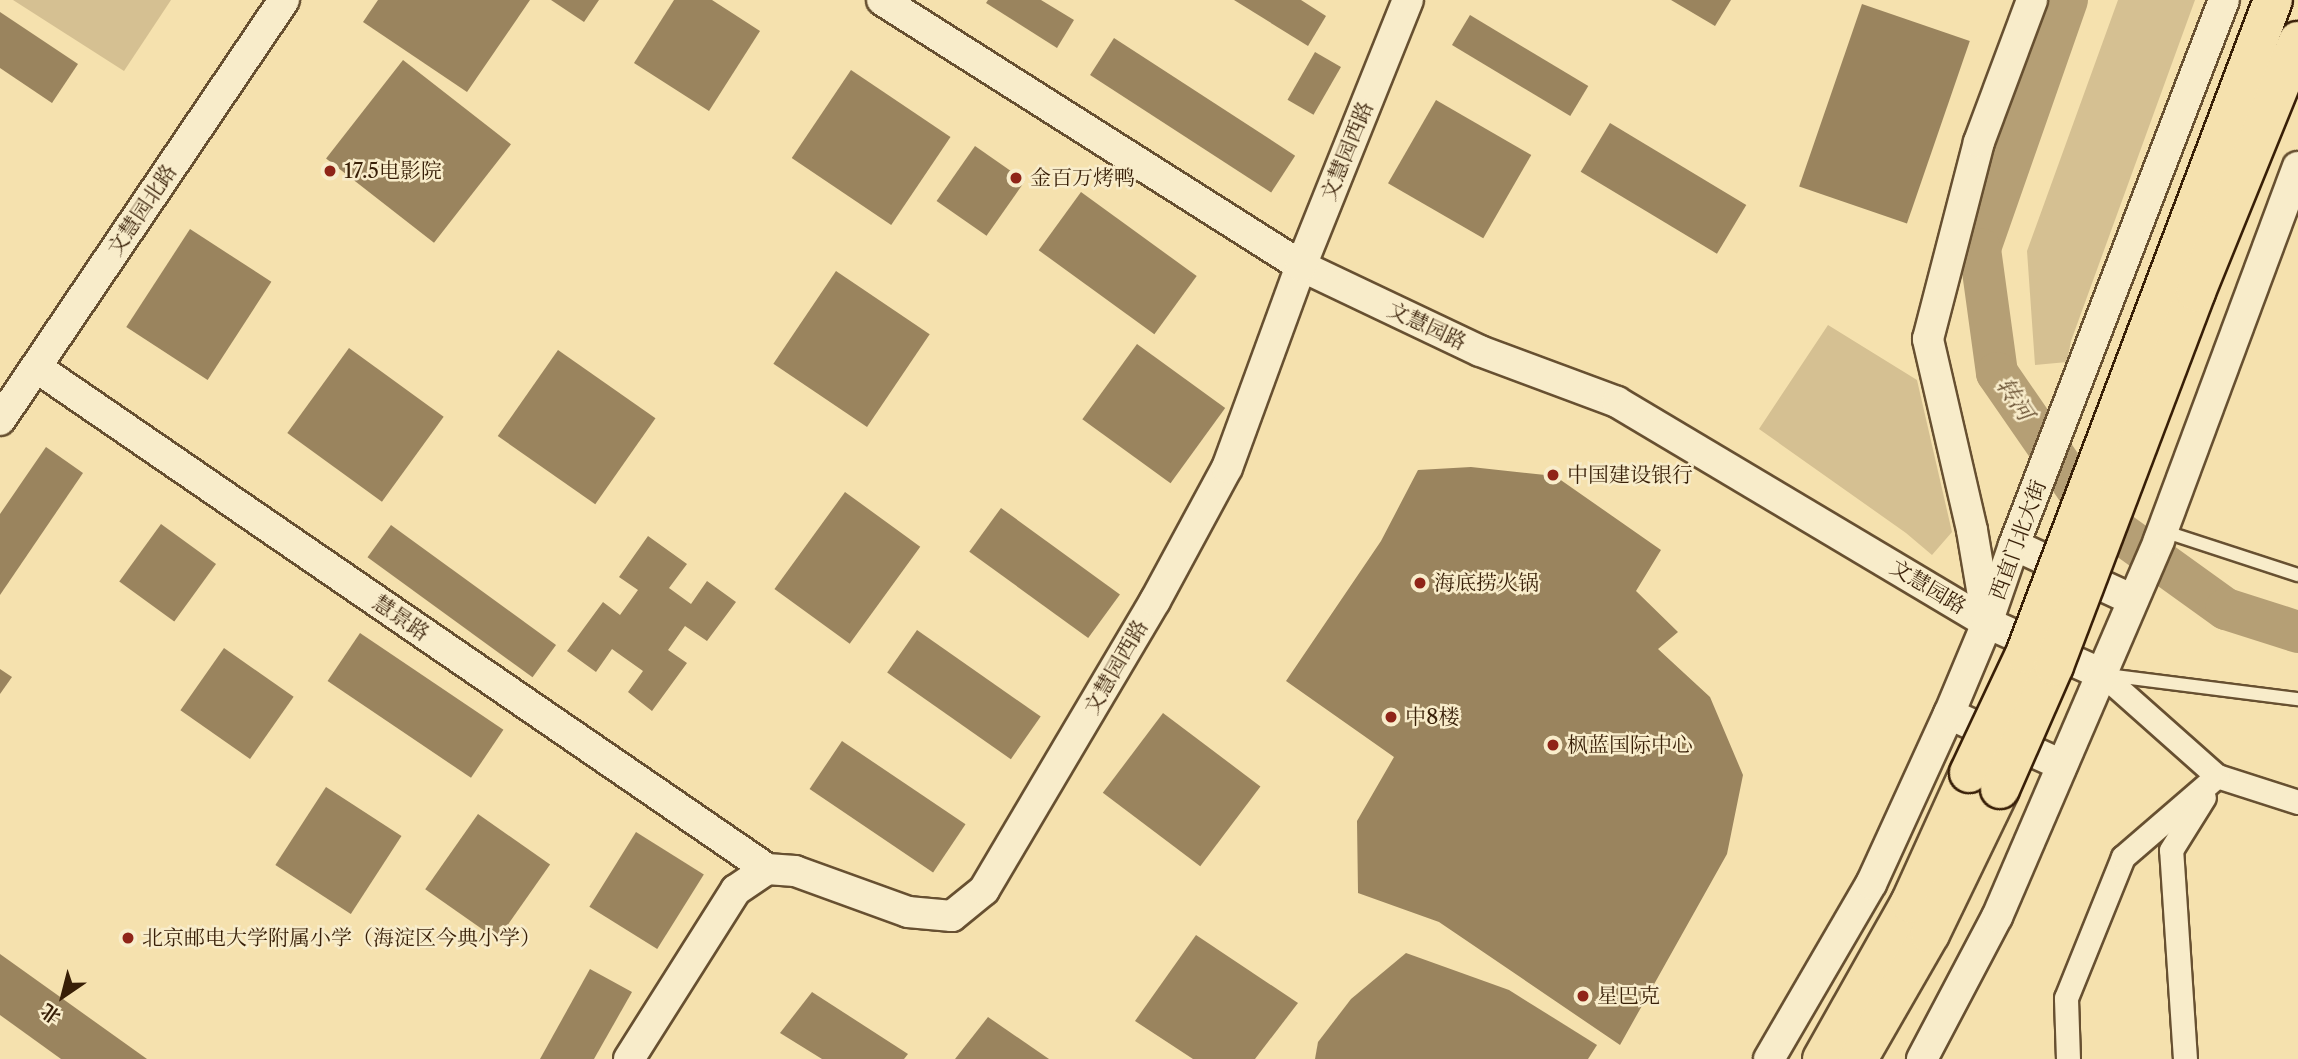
<!DOCTYPE html>
<meta charset="utf-8">
<style>
body{margin:0}
#map{position:relative;width:2298px;height:1059px;overflow:hidden;background:#f5e1ae;font-family:"Libre Caslon Text","Noto Serif SC",serif}
div>[style]{position:absolute}
.green>*{inset:0;background:#d5c092}
.river>*{height:42px;margin:-21px;padding:0 21px;transform-origin:21px;border-radius:21px;background:#b59f75}
.building>*{inset:0;background:#9a845e;transform-origin:0 0}
.roads{filter:drop-shadow(2px 0 #675031) drop-shadow(-2px 0 #675031) drop-shadow(0 2px #675031) drop-shadow(0 -2px #675031)}
.service>*{height:12px;margin:-6px;padding:0 6px;transform-origin:6px;border-radius:6px;background:#f8ecca}
.minor>*{height:23px;margin:-11.5px;padding:0 11.5px;transform-origin:11.5px;border-radius:11.5px;background:#f8ecca}
.tertiary>*{height:30px;margin:-15px;padding:0 15px;transform-origin:15px;border-radius:15px;background:#f8ecca}
.trunk>*{height:38px;margin:-19px;padding:0 19px;transform-origin:19px;border-radius:19px;background:#f5e1ae}
.bridges{filter:drop-shadow(2px 0 #381f07) drop-shadow(-2px 0 #381f07) drop-shadow(0 2px #381f07) drop-shadow(0 -2px #381f07)}
.trunk-bridge>*{height:38px;margin:-19px;padding:0 19px;transform-origin:19px;border-radius:19px;background:#f5e1ae}
.dots>*{width:19px;height:19px;translate:-50% -50%;box-sizing:border-box;border:4px solid #f8ecca;border-radius:50%}
span{translate:-50% -50%;white-space:nowrap;text-align:center;line-height:1.15;-webkit-text-stroke:5px #f8ecca;paint-order:stroke}
.street-label{font-size:21px;color:#381f07}
.poi-label{font-size:21px;color:#381f07}
.left{translate:0 -50%;text-align:left}
.water-label{font-size:23px;color:#644c2e;font-style:italic}
.north{position:absolute;left:28px;top:961px;width:70px;height:70px;-webkit-text-stroke:5px #f8ecca;paint-order:stroke;rotate:215deg;font-size:19px;font-weight:700;line-height:28px;text-align:center;color:#381f07}
.north::after{content:'';display:block;margin:auto;width:24px;height:32px;background:#381f07;clip-path:polygon(50% 0,100% 100%,50% 72%,0 100%)}
</style>
<div id="map">
<div class="green">
<i style="clip-path:polygon(13px 0,171px 0,124px 71px)"></i>
<i style="clip-path:polygon(2118px 0,2195px 0,2071px 341px,2067px 362px,2035px 365px,2027px 251px)"></i>
<i style="clip-path:polygon(1828px 325px,1917px 380px,1952px 532px,1932px 555px,1906px 533px,1759px 429px)"></i>
</div>
<div class="river">
<i style="left:2067px;top:0;width:264px;rotate:109.3deg"></i>
<i style="left:1980px;top:249px;width:125px;rotate:82.2deg"></i>
<i style="left:1997px;top:373px;width:173px;rotate:55.4deg"></i>
<i style="left:2095px;top:515px;width:161px;rotate:35.7deg"></i>
<i style="left:2226px;top:609px;width:76px;rotate:17.7deg"></i>
</div>
<div class="building">
<i style="clip-path:polygon(378px 0,530px 0,467px 92px,363px 22px)"></i>
<i style="clip-path:polygon(551px 0,599px 0,584px 22px)"></i>
<i style="clip-path:polygon(674px 0,712px 0,760px 31px,709px 111px,634px 63px)"></i>
<i style="clip-path:polygon(988px 0,1041px 0,1074px 20px,1057px 48px,986px 3px)"></i>
<i style="clip-path:polygon(1234px 0,1301px 0,1326px 16px,1308px 46px)"></i>
<i style="clip-path:polygon(1671px 0,1731px 0,1715px 26px)"></i>
<i style="left:1862px;top:4px;width:114px;height:193px;rotate:19deg"></i>
<i style="clip-path:polygon(0 12px,78px 64px,52px 103px,0 68px)"></i>
<i style="left:1470px;top:15px;width:138px;height:35px;rotate:31deg"></i>
<i style="left:1114px;top:38px;width:216px;height:44px;rotate:33deg"></i>
<i style="left:1315px;top:52px;width:30px;height:55px;rotate:30deg"></i>
<i style="left:403px;top:60px;width:137px;height:125px;rotate:38deg"></i>
<i style="left:851px;top:70px;width:120px;height:106px;rotate:34deg"></i>
<i style="left:1436px;top:100px;width:110px;height:96px;rotate:30deg"></i>
<i style="left:1610px;top:123px;width:159px;height:57px;rotate:31deg"></i>
<i style="left:975px;top:146px;width:61px;height:67px;rotate:35deg"></i>
<i style="left:1081px;top:192px;width:143px;height:72px;rotate:36deg"></i>
<i style="left:190px;top:229px;width:97px;height:117px;rotate:33deg"></i>
<i style="left:836px;top:271px;width:113px;height:112px;rotate:34deg"></i>
<i style="left:1137px;top:344px;width:109px;height:93px;rotate:36deg"></i>
<i style="left:349px;top:348px;width:117px;height:105px;rotate:36deg"></i>
<i style="left:558px;top:350px;width:119px;height:105px;rotate:35deg"></i>
<i style="clip-path:polygon(46px 447px,83px 473px,0 595px,0 514px)"></i>
<i style="clip-path:polygon(1471px 467px,1555px 476px,1661px 550px,1636px 591px,1678px 632px,1658px 649px,1710px 697px,1743px 775px,1727px 854px,1620px 1045px,1439px 922px,1358px 893px,1357px 821px,1394px 757px,1286px 681px,1381px 541px,1418px 470px)"></i>
<i style="left:845px;top:492px;width:93px;height:120px;rotate:36deg"></i>
<i style="left:1001px;top:508px;width:147px;height:54px;rotate:36deg"></i>
<i style="left:161px;top:524px;width:68px;height:71px;rotate:36deg"></i>
<i style="left:391px;top:525px;width:204px;height:40px;rotate:36deg"></i>
<i style="clip-path:polygon(648px 536px,687px 564px,669px 588px,691px 604px,707px 581px,736px 602px,707px 641px,685px 626px,668px 650px,687px 663px,652px 711px,628px 692px,643px 671px,612px 649px,596px 672px,567px 651px,603px 602px,620px 615px,638px 590px,619px 577px)"></i>
<i style="left:917px;top:630px;width:151px;height:52px;rotate:35deg"></i>
<i style="left:360px;top:633px;width:173px;height:58px;rotate:34deg"></i>
<i style="left:224px;top:648px;width:85px;height:76px;rotate:35deg"></i>
<i style="clip-path:polygon(0 669px,12px 677px,0 694px)"></i>
<i style="left:1163px;top:713px;width:122px;height:100px;rotate:37deg"></i>
<i style="left:842px;top:741px;width:149px;height:58px;rotate:34deg"></i>
<i style="left:326px;top:787px;width:90px;height:93px;rotate:33deg"></i>
<i style="left:478px;top:814px;width:88px;height:92px;rotate:35deg"></i>
<i style="left:636px;top:832px;width:80px;height:88px;rotate:32deg"></i>
<i style="clip-path:polygon(1196px 935px,1298px 1003px,1255px 1059px,1193px 1059px,1135px 1021px)"></i>
<i style="clip-path:polygon(1406px 953px,1509px 990px,1597px 1045px,1588px 1059px,1315px 1059px,1318px 1042px,1351px 999px)"></i>
<i style="clip-path:polygon(0 954px,147px 1059px,61px 1059px,0 1015px)"></i>
<i style="clip-path:polygon(590px 969px,632px 992px,594px 1059px,540px 1059px)"></i>
<i style="clip-path:polygon(812px 992px,908px 1054px,904px 1059px,822px 1059px,780px 1033px)"></i>
<i style="clip-path:polygon(988px 1017px,1049px 1059px,955px 1059px)"></i>
</div>
<div class="roads">
<div class="service">
<i style="left:2163px;top:531px;width:142px;rotate:18.1deg"></i>
<i style="left:2107px;top:675px;width:193px;rotate:7.2deg"></i>
</div>
<div class="minor">
<i style="left:2102px;top:674px;width:154px;rotate:41.6deg"></i>
<i style="left:2217px;top:776px;width:85px;rotate:17.8deg"></i>
<i style="left:2068px;top:1059px;width:61px;rotate:-91.9deg"></i>
<i style="left:2066px;top:998px;width:152px;rotate:-68deg"></i>
<i style="left:2123px;top:857px;width:124px;rotate:-40.8deg"></i>
<i style="left:2185px;top:1059px;width:209px;rotate:-93.8deg"></i>
<i style="left:2171px;top:850px;width:62px;rotate:-58.1deg"></i>
</div>
<div class="tertiary">
<i style="left:882px;top:0;width:496px;rotate:32.4deg"></i>
<i style="left:1301px;top:266px;width:198px;rotate:25.4deg"></i>
<i style="left:1480px;top:351px;width:146px;rotate:20.4deg"></i>
<i style="left:1617px;top:402px;width:431px;rotate:30.8deg"></i>
<i style="left:1987px;top:623px;width:126px;rotate:23.9deg"></i>
<i style="left:36px;top:367px;width:887px;rotate:34.48deg"></i>
<i style="left:0;top:420px;width:507px;rotate:-55.93deg"></i>
<i style="left:2014px;top:545px;width:131px;rotate:24.8deg"></i>
<i style="left:1987px;top:619px;width:90px;rotate:-99.6deg"></i>
<i style="left:1972px;top:530px;width:196px;rotate:-103deg"></i>
<i style="left:1928px;top:339px;width:203px;rotate:-75.5deg"></i>
<i style="left:1979px;top:142px;width:152px;rotate:-69.5deg"></i>
<i style="left:1949px;top:714px;width:124px;rotate:24.3deg"></i>
<i style="left:629px;top:1059px;width:200px;rotate:-57.7deg"></i>
<i style="left:736px;top:890px;width:37px;rotate:-34deg"></i>
<i style="left:767px;top:869px;width:28px;rotate:4deg"></i>
<i style="left:795px;top:871px;width:120px;rotate:19.9deg"></i>
<i style="left:908px;top:912px;width:44px;rotate:5.2deg"></i>
<i style="left:952px;top:916px;width:41px;rotate:-39.1deg"></i>
<i style="left:984px;top:890px;width:336px;rotate:-59.4deg"></i>
<i style="left:1155px;top:601px;width:151px;rotate:-61.6deg"></i>
<i style="left:1227px;top:468px;width:215px;rotate:-69.9deg"></i>
<i style="left:1301px;top:266px;width:287px;rotate:-68.1deg"></i>
<i style="left:1769px;top:1059px;width:203px;rotate:-59.8deg"></i>
<i style="left:1871px;top:884px;width:187px;rotate:-65.4deg"></i>
<i style="left:1949px;top:714px;width:99px;rotate:-67.3deg"></i>
<i style="left:1987px;top:623px;width:83px;rotate:-70.9deg"></i>
<i style="left:2014px;top:545px;width:584px;rotate:-68.93deg"></i>
<i style="left:1922px;top:1059px;width:161px;rotate:-62.2deg"></i>
<i style="left:1997px;top:917px;width:410px;rotate:-66.7deg"></i>
<i style="left:2159px;top:540px;width:398px;rotate:-69.6deg"></i>
</div>
<div class="trunk">
<i style="left:1822px;top:1059px;width:179px;rotate:-60.6deg"></i>
<i style="left:1910px;top:903px;width:143px;rotate:-65.6deg"></i>
<i style="left:1858px;top:1059px;width:144px;rotate:-60.1deg"></i>
<i style="left:1930px;top:934px;width:161px;rotate:-64.2deg"></i>
</div>
</div>
<div class="bridges">
<div class="trunk-bridge">
<i style="left:1969px;top:773px;width:132px;rotate:-64.8deg"></i>
<i style="left:2025px;top:654px;width:699px;rotate:-69.23deg"></i>
<i style="left:2000px;top:789px;width:134px;rotate:-66.3deg"></i>
<i style="left:2054px;top:666px;width:400px;rotate:-69.2deg"></i>
<i style="left:2196px;top:292px;width:271px;rotate:-67.9deg"></i>
</div>
</div>
<div class="dots">
<i style="left:330px;top:171px;background:#8f2418"></i>
<i style="left:1016px;top:178px;background:#8f2418"></i>
<i style="left:1553px;top:475px;background:#8f2418"></i>
<i style="left:1420px;top:583px;background:#8f2418"></i>
<i style="left:1391px;top:717px;background:#8f2418"></i>
<i style="left:1553px;top:745px;background:#8f2418"></i>
<i style="left:128px;top:938px;background:#8f2418"></i>
<i style="left:1583px;top:996px;background:#8f2418"></i>
</div>
<div class="street-label">
<span style="left:1347px;top:151px;rotate:-68deg">文慧园西路</span>
<span style="left:142px;top:210px;rotate:-56deg">文慧园北路</span>
<span style="left:1427px;top:326px;rotate:25deg">文慧园路</span>
<span style="left:2018px;top:540px;rotate:-70deg">西直门北大街</span>
<span style="left:1928px;top:587px;rotate:31deg">文慧园路</span>
<span style="left:401px;top:618px;rotate:34deg">慧景路</span>
<span style="left:1116px;top:667px;rotate:-60deg">文慧园西路</span>
</div>
<div class="poi-label">
<span class="left" style="left:344px;top:171px">17.5电影院</span>
<span class="left" style="left:1030px;top:178px">金百万烤鸭</span>
<span class="left" style="left:1567px;top:475px">中国建设银行</span>
<span class="left" style="left:1434px;top:583px">海底捞火锅</span>
<span class="left" style="left:1405px;top:717px">中8楼</span>
<span class="left" style="left:1567px;top:745px">枫蓝国际中心</span>
<span class="left" style="left:142px;top:938px">北京邮电大学附属小学（海淀区今典小学）</span>
<span class="left" style="left:1597px;top:996px">星巴克</span>
</div>
<div class="water-label">
<span style="left:2015px;top:399px;rotate:56deg">转河</span>
</div>
<div class="north">北</div>
</div>
